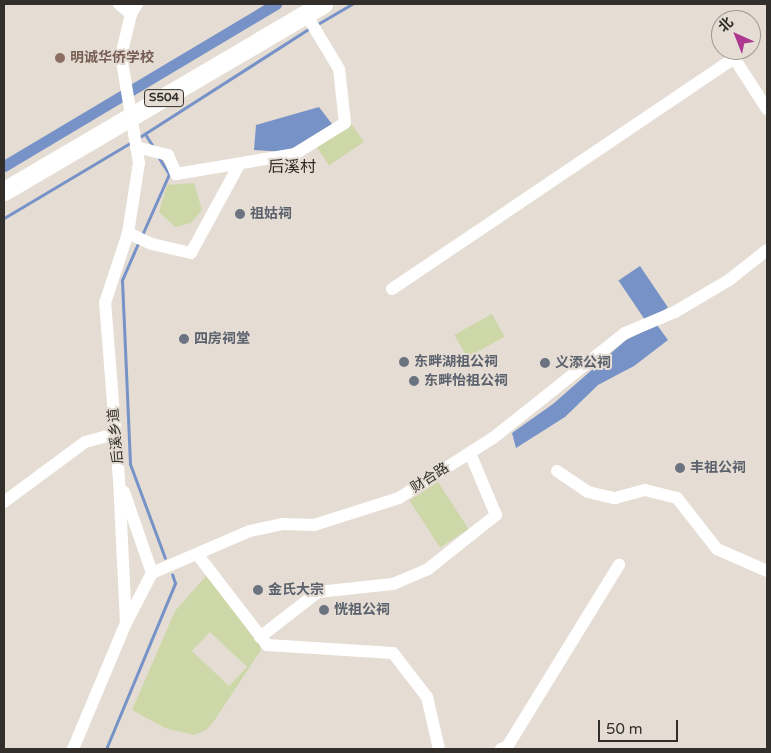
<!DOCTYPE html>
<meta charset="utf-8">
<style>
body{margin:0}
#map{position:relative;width:771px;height:753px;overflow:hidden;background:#e5ddd4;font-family:"Varela Round","Noto Sans SC",sans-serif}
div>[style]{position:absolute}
.green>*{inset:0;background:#cdd7a8;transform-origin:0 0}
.water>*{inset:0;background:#7692c7;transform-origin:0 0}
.stream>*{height:3px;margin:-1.5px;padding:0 1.5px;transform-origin:1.5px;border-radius:1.5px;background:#7692c7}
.canal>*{height:11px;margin:-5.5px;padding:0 5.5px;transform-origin:5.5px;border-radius:5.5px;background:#7692c7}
.street>*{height:12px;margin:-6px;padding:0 6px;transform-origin:6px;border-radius:6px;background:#fff}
.primary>*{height:19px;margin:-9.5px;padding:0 9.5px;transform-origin:9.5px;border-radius:9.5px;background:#fff}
.dots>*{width:14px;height:14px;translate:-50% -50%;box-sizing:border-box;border:2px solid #e5ddd4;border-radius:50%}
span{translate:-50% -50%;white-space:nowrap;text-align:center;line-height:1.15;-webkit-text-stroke:4px #e5ddd4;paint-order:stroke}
.shield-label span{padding:1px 4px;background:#e5ddd4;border:1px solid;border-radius:4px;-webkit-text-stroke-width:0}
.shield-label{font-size:12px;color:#312e2b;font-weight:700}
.education-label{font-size:14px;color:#785e54;font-weight:700}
.left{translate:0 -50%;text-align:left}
.worship-label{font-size:14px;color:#5b616d;font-weight:700}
.street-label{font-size:14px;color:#312e2b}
.quarter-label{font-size:16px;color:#312b24}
.frame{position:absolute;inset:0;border:5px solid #312e2b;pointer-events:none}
.north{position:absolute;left:711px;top:10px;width:50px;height:50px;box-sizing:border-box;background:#e5ddd4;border:1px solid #9d9790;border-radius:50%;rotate:316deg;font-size:14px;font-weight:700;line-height:20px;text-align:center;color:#312e2b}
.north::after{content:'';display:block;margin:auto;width:18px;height:22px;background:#ae388f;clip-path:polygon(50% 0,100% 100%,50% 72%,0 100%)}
.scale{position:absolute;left:598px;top:720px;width:80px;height:22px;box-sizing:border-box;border:2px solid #312e2b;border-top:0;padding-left:6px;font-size:15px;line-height:18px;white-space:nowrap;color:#312e2b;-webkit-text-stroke:4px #e5ddd4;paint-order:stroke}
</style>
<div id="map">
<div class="green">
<i style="left:351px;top:123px;width:23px;height:42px;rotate:56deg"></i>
<i style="clip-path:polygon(194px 183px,202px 210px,191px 223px,175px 227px,159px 212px,167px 185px)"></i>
<i style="left:492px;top:314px;width:26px;height:43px;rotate:61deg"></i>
<i style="left:438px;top:482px;width:56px;height:34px;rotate:57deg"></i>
<i style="clip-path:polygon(evenodd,206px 576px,259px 641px,261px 650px,214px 721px,206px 730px,194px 735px,165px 728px,132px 710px,175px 611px,206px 576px,210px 632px,247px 667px,229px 686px,192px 651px,210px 632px)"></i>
</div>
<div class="water">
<i style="clip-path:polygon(319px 107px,332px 124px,286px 152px,254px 150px,256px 125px)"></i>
<i style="left:640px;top:266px;width:50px;height:26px;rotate:56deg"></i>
<i style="clip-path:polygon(657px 325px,668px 340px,634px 366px,598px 385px,565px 417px,516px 448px,512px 433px,553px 404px,626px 340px)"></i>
</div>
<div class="stream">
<i style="left:316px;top:25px;width:42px;rotate:-30.3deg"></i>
<i style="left:145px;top:134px;width:17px;rotate:57deg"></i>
<i style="left:138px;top:138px;width:204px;rotate:-32.6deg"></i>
<i style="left:4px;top:218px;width:150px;rotate:-30.8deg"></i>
<i style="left:142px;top:235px;width:67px;rotate:-66.1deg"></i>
<i style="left:169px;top:174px;width:19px;rotate:-122deg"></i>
<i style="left:139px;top:241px;width:43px;rotate:113.6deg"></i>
<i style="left:122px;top:280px;width:184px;rotate:87.5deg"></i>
<i style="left:130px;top:464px;width:100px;rotate:69.6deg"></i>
<i style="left:106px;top:749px;width:180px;rotate:-67.4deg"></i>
<i style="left:175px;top:583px;width:9px;rotate:-108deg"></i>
</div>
<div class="canal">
<i style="left:4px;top:166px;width:317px;rotate:-30.8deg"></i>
</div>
<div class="street">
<i style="left:119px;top:4px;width:16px;rotate:40deg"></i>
<i style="left:136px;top:147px;width:33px;rotate:14deg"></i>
<i style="left:168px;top:155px;width:21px;rotate:67deg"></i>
<i style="left:176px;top:174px;width:121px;rotate:-9.5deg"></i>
<i style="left:295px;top:154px;width:59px;rotate:-31.8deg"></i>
<i style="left:345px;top:123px;width:54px;rotate:-96.3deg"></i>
<i style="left:339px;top:69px;width:64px;rotate:-121deg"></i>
<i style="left:128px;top:233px;width:26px;rotate:25deg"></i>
<i style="left:152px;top:244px;width:40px;rotate:13deg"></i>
<i style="left:191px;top:253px;width:100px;rotate:-61.4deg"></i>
<i style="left:392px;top:289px;width:413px;rotate:-34deg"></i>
<i style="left:734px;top:58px;width:61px;rotate:57.1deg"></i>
<i style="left:557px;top:471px;width:37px;rotate:34deg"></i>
<i style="left:588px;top:492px;width:28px;rotate:13deg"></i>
<i style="left:615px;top:498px;width:31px;rotate:-15deg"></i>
<i style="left:645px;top:490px;width:33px;rotate:14deg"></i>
<i style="left:677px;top:498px;width:65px;rotate:51.9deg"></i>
<i style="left:717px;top:549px;width:55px;rotate:23.7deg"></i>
<i style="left:124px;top:492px;width:86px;rotate:70.9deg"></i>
<i style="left:152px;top:573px;width:56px;rotate:117.5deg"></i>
<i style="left:4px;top:502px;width:101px;rotate:-36.5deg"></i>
<i style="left:85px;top:442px;width:31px;rotate:-15deg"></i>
<i style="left:197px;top:554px;width:115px;rotate:52.4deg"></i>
<i style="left:267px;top:645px;width:126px;rotate:3.6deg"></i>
<i style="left:393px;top:653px;width:56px;rotate:52.3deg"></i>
<i style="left:427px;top:697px;width:53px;rotate:77deg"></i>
<i style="left:152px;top:573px;width:107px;rotate:-23.2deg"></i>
<i style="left:250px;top:531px;width:33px;rotate:-12deg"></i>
<i style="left:282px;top:524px;width:32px;rotate:2deg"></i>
<i style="left:314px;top:525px;width:89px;rotate:-17.6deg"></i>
<i style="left:399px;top:498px;width:112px;rotate:-32.6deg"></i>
<i style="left:493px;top:438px;width:169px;rotate:-38.5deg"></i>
<i style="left:625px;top:333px;width:54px;rotate:-22.8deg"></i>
<i style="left:675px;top:312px;width:63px;rotate:-30.7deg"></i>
<i style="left:729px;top:280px;width:48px;rotate:-38.3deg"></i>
<i style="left:260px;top:637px;width:73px;rotate:-37.8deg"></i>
<i style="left:318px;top:592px;width:75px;rotate:-6.1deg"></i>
<i style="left:393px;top:584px;width:38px;rotate:-23deg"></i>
<i style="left:428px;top:569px;width:87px;rotate:-38.5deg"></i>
<i style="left:496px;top:515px;width:67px;rotate:-112.8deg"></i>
<i style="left:73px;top:749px;width:137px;rotate:-67.2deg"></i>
<i style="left:126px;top:623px;width:144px;rotate:-92.8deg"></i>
<i style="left:119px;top:479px;width:177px;rotate:-94.5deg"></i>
<i style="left:105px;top:303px;width:74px;rotate:-71.8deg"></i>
<i style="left:128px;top:233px;width:71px;rotate:-81.1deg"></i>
<i style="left:139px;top:163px;width:109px;rotate:-99.5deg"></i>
<i style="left:121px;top:56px;width:43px;rotate:-76.6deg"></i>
<i style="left:131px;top:14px;width:12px;rotate:-59deg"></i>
<i style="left:501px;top:749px;width:6px;rotate:-18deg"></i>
<i style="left:507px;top:747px;width:214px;rotate:-58.4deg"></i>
</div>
<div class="primary">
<i style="left:4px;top:191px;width:370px;rotate:-30.4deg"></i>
</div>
<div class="dots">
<i style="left:60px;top:58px;background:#8d6e63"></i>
<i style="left:240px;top:214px;background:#6b7280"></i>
<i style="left:184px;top:339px;background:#6b7280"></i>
<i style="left:404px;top:362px;background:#6b7280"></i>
<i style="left:545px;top:363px;background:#6b7280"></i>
<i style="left:414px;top:381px;background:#6b7280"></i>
<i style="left:680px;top:468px;background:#6b7280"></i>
<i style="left:258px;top:590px;background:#6b7280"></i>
<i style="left:324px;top:610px;background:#6b7280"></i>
</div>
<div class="shield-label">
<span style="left:164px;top:98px">S504</span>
</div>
<div class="education-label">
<span class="left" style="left:70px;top:58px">明诚华侨学校</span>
</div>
<div class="worship-label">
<span class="left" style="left:250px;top:214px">祖姑祠</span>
<span class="left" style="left:194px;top:339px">四房祠堂</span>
<span class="left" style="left:414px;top:362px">东畔湖祖公祠</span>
<span class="left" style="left:555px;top:363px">义添公祠</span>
<span class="left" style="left:424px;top:381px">东畔怡祖公祠</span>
<span class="left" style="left:690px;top:468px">丰祖公祠</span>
<span class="left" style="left:268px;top:590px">金氏大宗</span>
<span class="left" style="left:334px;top:610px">恍祖公祠</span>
</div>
<div class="street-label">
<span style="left:116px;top:436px;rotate:-95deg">后溪乡道</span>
<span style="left:430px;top:478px;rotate:-33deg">财合路</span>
</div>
<div class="quarter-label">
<span style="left:292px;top:167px">后溪村</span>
</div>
<div class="frame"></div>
<div class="north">北</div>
<div class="scale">50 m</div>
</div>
